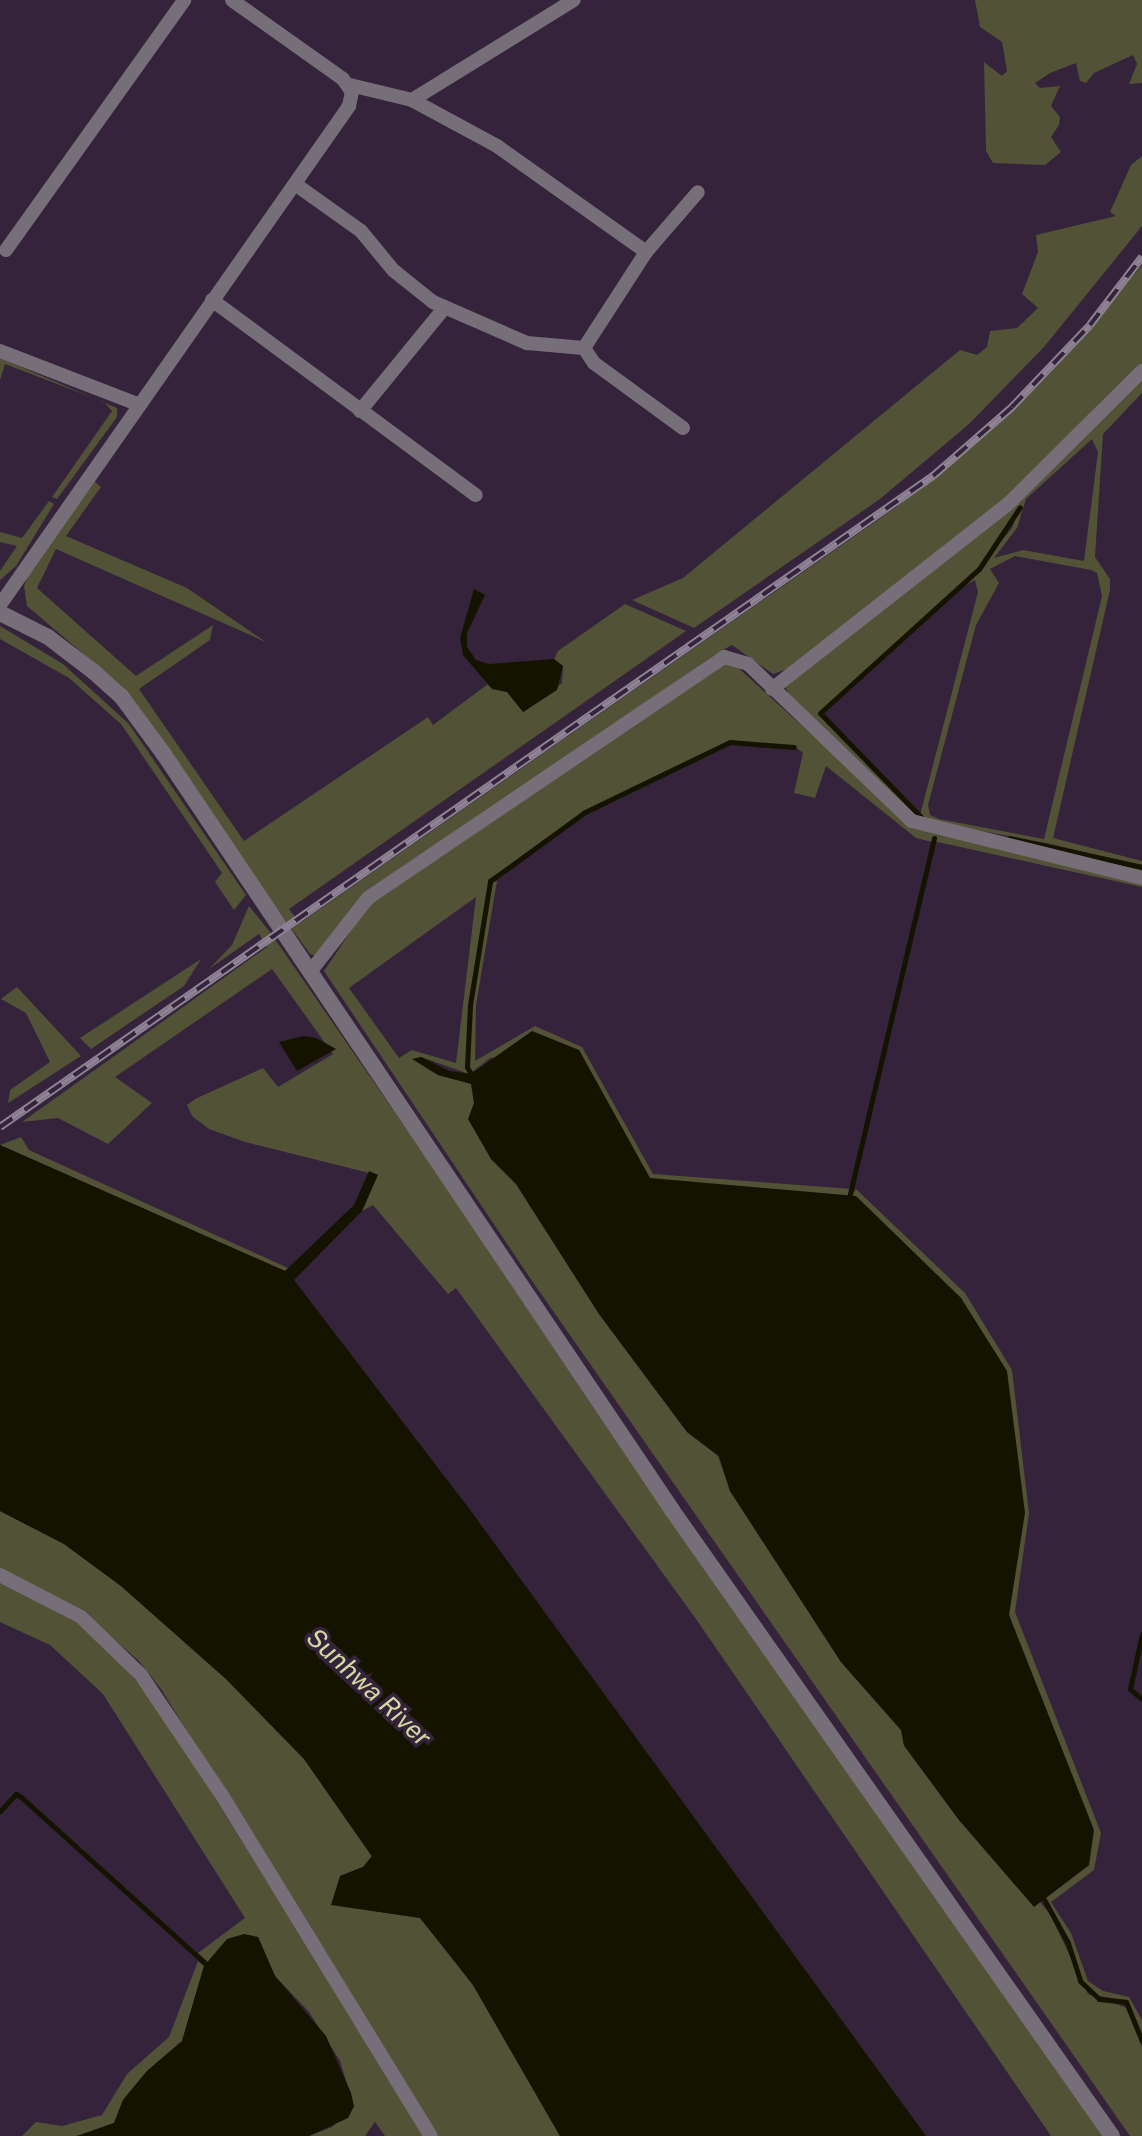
<!DOCTYPE html>
<style>
body{margin:0}
#map{position:relative;width:1142px;height:2136px;overflow:hidden;background:#34233a;font-family:"Public Sans",sans-serif}
div>[style]{position:absolute}
.green>*{inset:0;background:#515236}
.water>*{inset:0;background:#141300}
.stream>*{height:5px;margin:-2.5px;padding:0 2.5px;transform-origin:2.5px;border-radius:2.5px;background:#141300}
.minor>*{height:14px;margin:-7px;padding:0 7px;transform-origin:7px;border-radius:7px;background:#766f79}
.tertiary>*{height:16px;margin:-8px;padding:0 8px;transform-origin:8px;border-radius:8px;background:#766f79}
.rail>*{height:8px;margin-top:-4px;transform-origin:0;background:repeating-linear-gradient(90deg,#34233a 0 15px,#908295 0 30px);box-sizing:border-box;border-block:2px solid #908295}
span{translate:-50% -50%;white-space:nowrap;text-align:center;line-height:1.15;-webkit-text-stroke:7px #34233a;paint-order:stroke}
.water-label{font-size:26px;color:#d6d8a1;font-style:italic}
</style>
<div id="map">
<div class="green">
<i style="clip-path:polygon(975px 0,1142px 0,1142px 83px,1129px 84px,1137px 64px,1133px 55px,1094px 73px,1086px 83px,1080px 81px,1076px 63px,1050px 73px,1035px 83px,1040px 88px,1060px 86px,1051px 106px,1060px 117px,1059px 125px,1051px 137px,1061px 152px,1045px 165px,993px 163px,986px 151px,984px 62px,1002px 76px,1007px 71px,1002px 42px,980px 27px)"></i>
<i style="clip-path:polygon(1142px 156px,1142px 226px,1044px 347px,969px 424px,880px 499px,694px 628px,632px 600px,683px 578px,960px 350px,977px 355px,987px 347px,990px 331px,1017px 328px,1038px 308px,1022px 294px,1038px 252px,1036px 235px,1116px 216px,1110px 212px,1131px 165px)"></i>
<i style="clip-path:polygon(1142px 265px,1142px 369px,1030px 481px,791px 668px,773px 674px,732px 645px,714px 655px,365px 897px,317px 956px,310px 954px,107px 674px,27px 606px,24px 586px,29px 573px,93px 480px,101px 487px,66px 536px,187px 588px,266px 642px,56px 549px,37px 588px,136px 676px,213px 625px,210px 640px,139px 689px,244px 841px,428px 717px,433px 725px,488px 684px,507px 692px,524px 712px,562px 683px,563px 667px,554px 659px,558px 651px,625px 604px,686px 631px,289px 909px,300px 923px,895px 508px,1047px 376px)"></i>
<i style="clip-path:polygon(0 358px,117px 408px,117px 417px,57px 499px,52px 497px,112px 411px,104px 402px,5px 364px,0 380px)"></i>
<i style="clip-path:polygon(evenodd,1142px 379px,1142px 393px,1103px 434px,1095px 557px,1110px 579px,1110px 590px,1053px 838px,1142px 861px,1142px 866px,1051px 844px,938px 823px,920px 815px,978px 592px,975px 580px,964px 586px,1012px 528px,1021px 504px,978px 568px,819px 713px,928px 823px,1142px 869px,1142px 875px,919px 821px,793px 703px,784px 684px,1019px 501px,1142px 379px,1092px 439px,1098px 452px,1084px 561px,1023px 550px,994px 558px,1017px 528px,1026px 499px,1092px 439px,1142px 379px,1015px 556px,1091px 570px,1097px 573px,1102px 596px,1044px 839px,939px 819px,930px 815px,928px 805px,976px 625px,999px 583px,990px 569px,1015px 556px)"></i>
<i style="clip-path:polygon(49px 501px,54px 504px,16px 566px,0 580px,0 571px,17px 546px,0 542px,0 532px,22px 538px)"></i>
<i style="clip-path:polygon(0 626px,63px 664px,129px 724px,246px 895px,234px 910px,215px 882px,222px 873px,121px 724px,69px 678px,0 639px)"></i>
<i style="clip-path:polygon(evenodd,712px 664px,734px 664px,900px 815px,1142px 881px,1142px 887px,933px 841px,935px 837px,932px 842px,916px 838px,826px 766px,815px 798px,794px 793px,803px 753px,794px 746px,729px 741px,584px 811px,489px 880px,469px 1005px,469px 1074px,421px 1057px,425px 1067px,438px 1075px,471px 1083px,491px 1159px,516px 1184px,599px 1314px,687px 1432px,718px 1456px,730px 1491px,841px 1662px,901px 1730px,904px 1746px,959px 1820px,1034px 1906px,1040px 1902px,1050px 1914px,1088px 1994px,1127px 2008px,1142px 2047px,1142px 2136px,1130px 2136px,530px 1278px,324px 971px,371px 901px,712px 664px,476px 897px,456px 1063px,412px 1050px,399px 1058px,349px 988px,476px 897px)"></i>
<i style="clip-path:polygon(497px 881px,476px 1005px,475px 1061px,535px 1026px,582px 1047px,653px 1174px,853px 1189px,850px 1196px,650px 1179px,579px 1050px,490px 1058px,472px 1072px,468px 1066px,471px 1005px,491px 882px)"></i>
<i style="clip-path:polygon(249px 906px,270px 932px,1103px 2136px,1051px 2136px,696px 1619px,456px 1288px,448px 1294px,373px 1205px,362px 1211px,377px 1175px,245px 1142px,209px 1129px,192px 1116px,187px 1105px,195px 1099px,263px 1068px,278px 1087px,333px 1054px,272px 969px,115px 1077px,152px 1103px,108px 1144px,58px 1118px,22px 1122px,267px 947px,259px 934px,209px 969px,232px 945px)"></i>
<i style="clip-path:polygon(201px 959px,184px 986px,91px 1049px,80px 1038px)"></i>
<i style="clip-path:polygon(17px 987px,81px 1056px,8px 1103px,10px 1090px,50px 1062px,26px 1013px,1px 999px)"></i>
<i style="clip-path:polygon(21px 1137px,29px 1150px,288px 1268px,285px 1271px,0 1145px)"></i>
<i style="clip-path:polygon(856px 1189px,965px 1293px,1012px 1370px,1029px 1513px,1015px 1612px,1101px 1833px,1094px 1870px,1051px 1902px,1071px 1933px,1088px 1981px,1103px 1991px,1129px 1997px,1142px 2020px,1142px 2035px,1126px 2001px,1095px 1995px,1081px 1980px,1070px 1942px,1043px 1900px,1089px 1865px,1009px 1614px,961px 1298px,852px 1196px)"></i>
<i style="clip-path:polygon(0 1511px,64px 1544px,121px 1586px,226px 1679px,304px 1759px,372px 1857px,363px 1867px,340px 1876px,368px 1910px,420px 1918px,438px 1939px,473px 1985px,560px 2136px,436px 2136px,161px 1689px,139px 1661px,78px 1608px,0 1569px)"></i>
<i style="clip-path:polygon(0 1581px,88px 1629px,155px 1701px,424px 2136px,385px 2136px,375px 2122px,365px 2136px,309px 2136px,332px 2127px,354px 2107px,340px 2061px,309px 2012px,275px 1976px,258px 1937px,213px 1955px,208px 1962px,198px 1953px,245px 1918px,103px 1694px,50px 1645px,0 1622px)"></i>
<i style="clip-path:polygon(198px 1961px,204px 1966px,182px 2041px,147px 2071px,123px 2100px,114px 2123px,77px 2136px,22px 2136px,36px 2122px,62px 2126px,102px 2115px,127px 2074px,169px 2037px)"></i>
</div>
<div class="water">
<i style="clip-path:polygon(474px 589px,485px 595px,467px 633px,467px 647px,476px 660px,489px 664px,554px 659px,563px 666px,557px 690px,523px 712px,507px 692px,492px 689px,463px 655px,460px 638px)"></i>
<i style="clip-path:polygon(532px 1031px,579px 1050px,650px 1178px,856px 1196px,961px 1298px,1007px 1371px,1025px 1513px,1009px 1615px,1094px 1830px,1089px 1865px,1034px 1907px,959px 1820px,904px 1745px,901px 1730px,841px 1662px,730px 1491px,719px 1456px,687px 1432px,599px 1314px,516px 1184px,491px 1159px,468px 1119px,474px 1103px,471px 1084px,438px 1075px,412px 1059px,421px 1057px,450px 1071px,471px 1074px)"></i>
<i style="clip-path:polygon(303px 1036px,316px 1038px,336px 1049px,297px 1071px,279px 1042px)"></i>
<i style="clip-path:polygon(0 1145px,285px 1271px,354px 1205px,369px 1171px,378px 1175px,362px 1211px,294px 1280px,471px 1511px,926px 2136px,560px 2136px,473px 1985px,420px 1918px,331px 1905px,340px 1876px,363px 1867px,372px 1856px,304px 1759px,226px 1679px,121px 1586px,64px 1544px,0 1511px)"></i>
<i style="clip-path:polygon(244px 1934px,258px 1937px,275px 1976px,326px 2036px,351px 2093px,354px 2106px,348px 2118px,309px 2136px,77px 2136px,114px 2123px,123px 2100px,147px 2071px,182px 2041px,204px 1966px,227px 1939px)"></i>
</div>
<div class="stream">
<i style="left:922px;top:818px;width:146px;rotate:-134.2deg"></i>
<i style="left:820px;top:713px;width:215px;rotate:-42.2deg"></i>
<i style="left:979px;top:569px;width:74px;rotate:-56.5deg"></i>
<i style="left:1009px;top:838px;width:136px;rotate:12.3deg"></i>
<i style="left:471px;top:1074px;width:8px;rotate:-120deg"></i>
<i style="left:467px;top:1067px;width:62px;rotate:-87.2deg"></i>
<i style="left:470px;top:1005px;width:126px;rotate:-80.8deg"></i>
<i style="left:490px;top:881px;width:117px;rotate:-36deg"></i>
<i style="left:585px;top:812px;width:161px;rotate:-25.8deg"></i>
<i style="left:730px;top:742px;width:64px;rotate:4.5deg"></i>
<i style="left:848px;top:1202px;width:374px;rotate:-76.7deg"></i>
<i style="left:1142px;top:1634px;width:56px;rotate:102.3deg"></i>
<i style="left:1130px;top:1689px;width:16px;rotate:40deg"></i>
<i style="left:0;top:1811px;width:23px;rotate:-47deg"></i>
<i style="left:16px;top:1794px;width:6px;rotate:31deg"></i>
<i style="left:21px;top:1797px;width:249px;rotate:42.1deg"></i>
<i style="left:1041px;top:1894px;width:56px;rotate:61.1deg"></i>
<i style="left:1068px;top:1943px;width:40px;rotate:72deg"></i>
<i style="left:1080px;top:1981px;width:26px;rotate:43deg"></i>
<i style="left:1099px;top:1999px;width:27px;rotate:6deg"></i>
<i style="left:1126px;top:2002px;width:42px;rotate:67.7deg"></i>
</div>
<div class="minor">
<i style="left:350px;top:85px;width:64px;rotate:13.6deg"></i>
<i style="left:412px;top:100px;width:97px;rotate:28.4deg"></i>
<i style="left:497px;top:146px;width:183px;rotate:35.4deg"></i>
<i style="left:412px;top:100px;width:190px;rotate:-31.7deg"></i>
<i style="left:295px;top:184px;width:81px;rotate:35.5deg"></i>
<i style="left:361px;top:231px;width:50px;rotate:50.6deg"></i>
<i style="left:393px;top:270px;width:51px;rotate:38.7deg"></i>
<i style="left:433px;top:302px;width:103px;rotate:23.6deg"></i>
<i style="left:527px;top:343px;width:57px;rotate:5deg"></i>
<i style="left:6px;top:250px;width:307px;rotate:-54.5deg"></i>
<i style="left:212px;top:300px;width:328px;rotate:36.5deg"></i>
<i style="left:0;top:351px;width:150px;rotate:21.1deg"></i>
<i style="left:360px;top:411px;width:134px;rotate:-50.7deg"></i>
<i style="left:683px;top:428px;width:110px;rotate:-143.9deg"></i>
<i style="left:594px;top:363px;width:18px;rotate:-124deg"></i>
<i style="left:584px;top:348px;width:114px;rotate:-57.1deg"></i>
<i style="left:646px;top:252px;width:79px;rotate:-49.1deg"></i>
<i style="left:0;top:605px;width:609px;rotate:-55.03deg"></i>
<i style="left:349px;top:106px;width:14px;rotate:-78deg"></i>
<i style="left:352px;top:92px;width:16px;rotate:-125deg"></i>
<i style="left:343px;top:79px;width:136px;rotate:-144.6deg"></i>
<i style="left:772px;top:689px;width:298px;rotate:-38.1deg"></i>
<i style="left:1007px;top:505px;width:190px;rotate:-44.8deg"></i>
<i style="left:310px;top:972px;width:94px;rotate:-51.9deg"></i>
<i style="left:368px;top:898px;width:430px;rotate:-34.1deg"></i>
<i style="left:724px;top:657px;width:25px;rotate:16deg"></i>
<i style="left:748px;top:664px;width:227px;rotate:43.8deg"></i>
<i style="left:912px;top:821px;width:237px;rotate:13.9deg"></i>
<i style="left:0;top:1575px;width:91px;rotate:27.4deg"></i>
<i style="left:81px;top:1617px;width:83px;rotate:44deg"></i>
<i style="left:141px;top:1675px;width:147px;rotate:56.1deg"></i>
<i style="left:223px;top:1797px;width:398px;rotate:58.5deg"></i>
</div>
<div class="tertiary">
<i style="left:0;top:613px;width:54px;rotate:26.6deg"></i>
<i style="left:48px;top:637px;width:58px;rotate:37.3deg"></i>
<i style="left:94px;top:672px;width:36px;rotate:42deg"></i>
<i style="left:121px;top:696px;width:71px;rotate:53.6deg"></i>
<i style="left:163px;top:753px;width:912px;rotate:56.08deg"></i>
<i style="left:672px;top:1510px;width:765px;rotate:54.9deg"></i>
</div>
<div class="rail">
<i style="left:0;top:1127px;width:1138px;rotate:-34.91deg"></i>
<i style="left:933px;top:476px;width:105px;rotate:-41.1deg"></i>
<i style="left:1012px;top:407px;width:113px;rotate:-46.4deg"></i>
<i style="left:1090px;top:325px;width:86px;rotate:-52.6deg"></i>
</div>
<div class="water-label">
<span style="left:369px;top:1687px;rotate:43deg">Sunhwa River</span>
</div>
</div>
